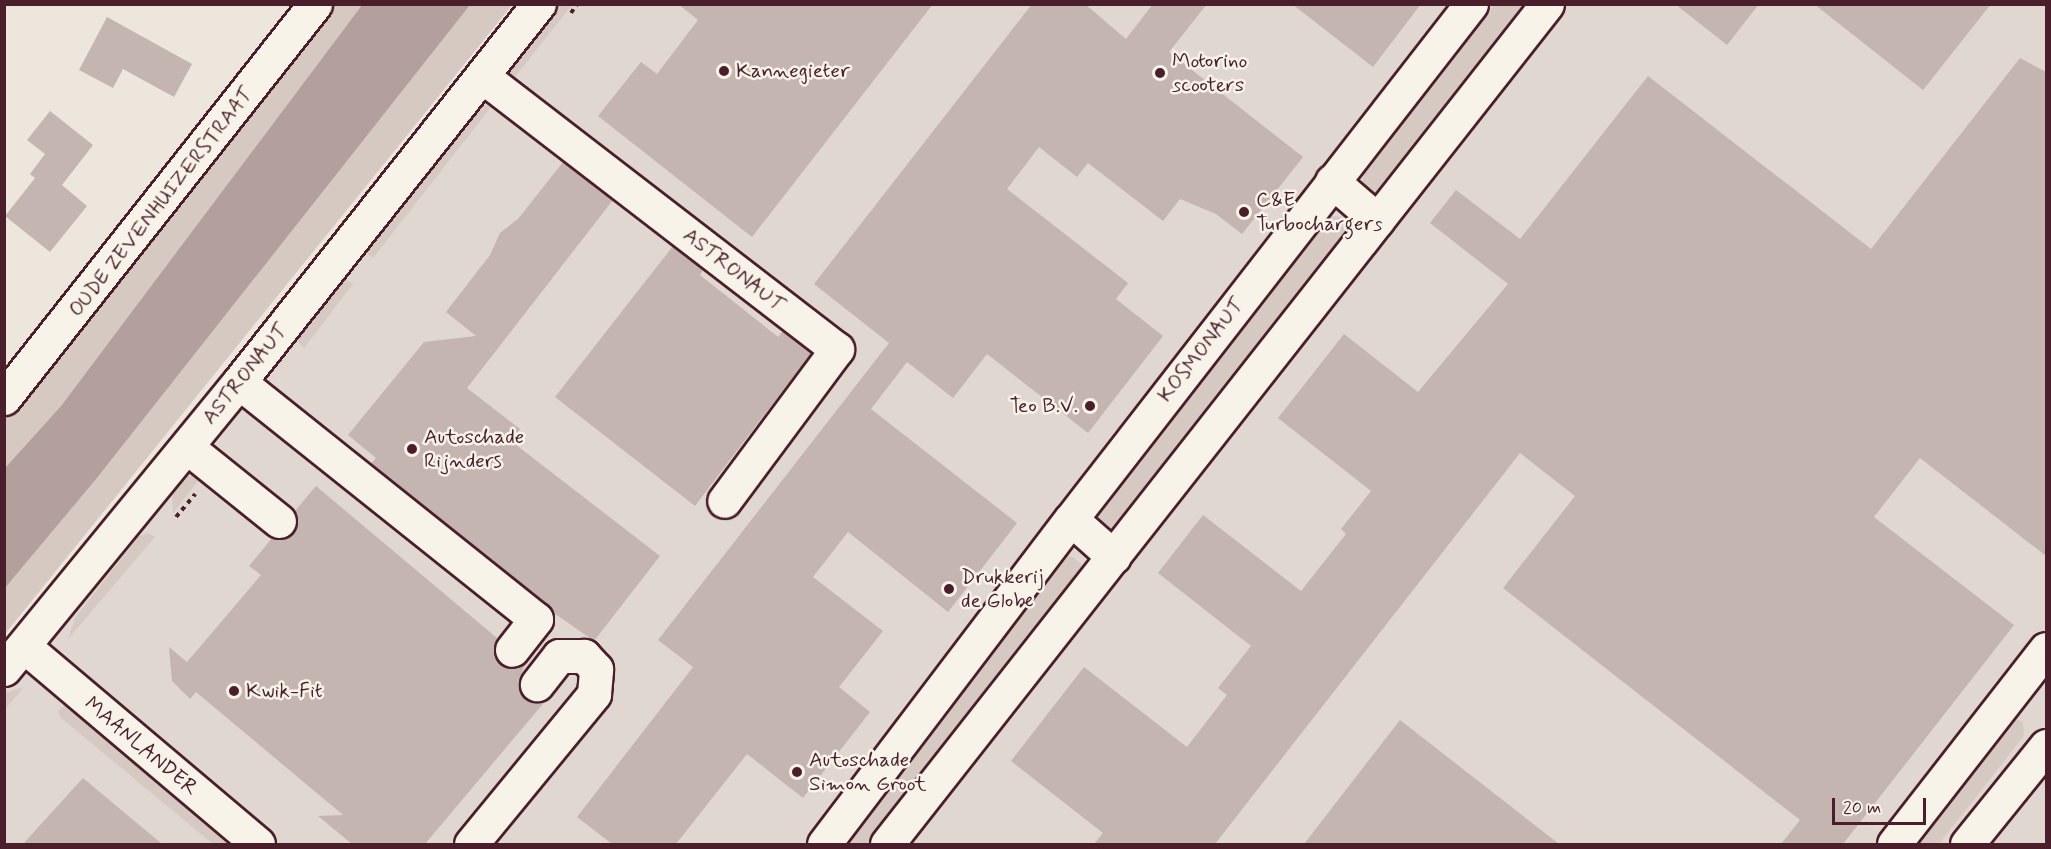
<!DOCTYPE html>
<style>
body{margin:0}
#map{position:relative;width:2051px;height:849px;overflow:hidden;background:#ece6dd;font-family:Mynerve,sans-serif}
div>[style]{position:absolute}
.built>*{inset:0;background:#e0d7d0}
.green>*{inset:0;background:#d5c9c2}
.water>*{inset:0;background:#b39f9d}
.building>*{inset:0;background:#c4b5b0}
.path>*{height:4px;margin-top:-2px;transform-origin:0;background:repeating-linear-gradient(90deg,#4a1f2b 0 4.5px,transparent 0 9px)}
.roads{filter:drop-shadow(2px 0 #4a1f2b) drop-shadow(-2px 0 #4a1f2b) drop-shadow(0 2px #4a1f2b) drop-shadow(0 -2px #4a1f2b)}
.minor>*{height:33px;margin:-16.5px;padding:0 16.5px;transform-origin:16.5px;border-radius:16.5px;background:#f7f3e8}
.dots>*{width:16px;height:16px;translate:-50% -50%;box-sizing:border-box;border:3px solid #f7f3e8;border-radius:50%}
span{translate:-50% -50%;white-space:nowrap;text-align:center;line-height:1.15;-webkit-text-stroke:5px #f7f3e8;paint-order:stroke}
.poi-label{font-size:21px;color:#4a1f2b}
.left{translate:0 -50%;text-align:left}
.right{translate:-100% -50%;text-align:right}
.street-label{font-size:21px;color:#4a1f2b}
.frame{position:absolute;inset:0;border:6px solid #4a1f2b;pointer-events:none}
.scale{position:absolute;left:1832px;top:798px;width:94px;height:27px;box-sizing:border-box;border:3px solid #4a1f2b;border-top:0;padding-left:8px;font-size:18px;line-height:21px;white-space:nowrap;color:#4a1f2b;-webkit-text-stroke:4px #f7f3e8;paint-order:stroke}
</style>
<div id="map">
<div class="built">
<i style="clip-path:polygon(546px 5px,2046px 5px,2046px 844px,5px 844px,4px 677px)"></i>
</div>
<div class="green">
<i style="clip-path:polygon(325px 5px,362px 5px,61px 406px,5px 468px,5px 416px)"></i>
<i style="clip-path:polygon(470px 5px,512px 5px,5px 634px,5px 588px,97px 478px)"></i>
<i style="clip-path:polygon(555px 5px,572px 5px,514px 78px,508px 76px,506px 72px)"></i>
<i style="clip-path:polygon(1494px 5px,1528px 5px,1380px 194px,1370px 200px,1359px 191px,1365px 170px)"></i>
<i style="clip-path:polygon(478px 103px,491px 107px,373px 258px,366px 253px,366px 247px)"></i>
<i style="clip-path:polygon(1329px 216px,1343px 217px,1351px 227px,1122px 520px,1110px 531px,1100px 526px,1092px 517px,1323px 218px)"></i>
<i style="clip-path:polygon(345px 279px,353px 284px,304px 348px,298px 342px,298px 334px)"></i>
<i style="clip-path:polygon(198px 475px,200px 478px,173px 513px,172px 496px,188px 476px)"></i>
<i style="clip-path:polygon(148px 533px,155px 537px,68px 639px,75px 618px,139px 536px)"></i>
<i style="clip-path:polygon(1062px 555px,1073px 557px,1081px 564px,1081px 578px,872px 844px,838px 844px)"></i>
<i style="clip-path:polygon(24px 687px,5px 709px,5px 693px)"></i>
<i style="clip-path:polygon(65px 705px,231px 844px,213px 844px,60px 717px,58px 711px)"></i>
<i style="clip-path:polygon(2011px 717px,2023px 722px,2024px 736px,1939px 844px,1903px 844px)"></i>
</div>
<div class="water">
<i style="clip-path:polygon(362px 5px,470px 5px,97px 478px,5px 588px,5px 468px,61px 406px)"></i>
</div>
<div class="building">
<i style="clip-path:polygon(678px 4px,933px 4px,752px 237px,598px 116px,641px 62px,657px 74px,698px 20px)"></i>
<i style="clip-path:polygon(1032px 4px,1085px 4px,1126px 39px,1153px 4px,1207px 4px,1169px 52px,1303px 157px,1242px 234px,1216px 214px,1180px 199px,1163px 221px,1088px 163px,1077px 177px,1039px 147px,1007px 189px,1128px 283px,1116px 299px,1163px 336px,1088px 433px,987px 354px,953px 398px,907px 362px,871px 409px,1017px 523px,948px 612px,848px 532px,813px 577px,883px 631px,839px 687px,870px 712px,803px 798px,747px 754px,676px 844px,612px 844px,577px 817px,693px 667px,658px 640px,889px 343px,814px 284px)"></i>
<i style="clip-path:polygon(1292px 4px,1421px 4px,1373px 67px)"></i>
<i style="clip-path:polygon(1675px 4px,1759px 4px,1727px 45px)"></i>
<i style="clip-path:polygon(1814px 4px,1991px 4px,1923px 90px)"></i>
<i style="clip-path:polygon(107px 17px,192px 64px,174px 97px,123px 69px,113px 88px,79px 70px)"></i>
<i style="clip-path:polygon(2020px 58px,2046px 72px,2046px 556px,1920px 458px,1874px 517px,2014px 625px,1843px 844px,1781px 844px,1800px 820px,1503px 588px,1575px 496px,1520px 453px,1215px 844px,1094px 844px,1103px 833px,1011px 761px,1084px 667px,1187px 747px,1227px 695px,1218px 688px,1251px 646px,1158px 573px,1203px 515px,1301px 591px,1346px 534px,1341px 529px,1371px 491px,1278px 418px,1344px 334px,1418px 392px,1508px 284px,1430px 223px,1456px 190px,1520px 239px,1648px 76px,1871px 249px)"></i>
<i style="clip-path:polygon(50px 111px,93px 145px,62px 185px,87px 206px,50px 252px,5px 216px,35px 178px,30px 174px,45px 154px,27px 140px)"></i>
<i style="clip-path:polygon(563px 162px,613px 200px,467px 388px,520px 429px,511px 441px,660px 556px,594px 641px,554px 613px,371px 464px,376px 458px,348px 435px,424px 342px,476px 336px,446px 312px,490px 255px,500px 233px,518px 219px)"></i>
<i style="clip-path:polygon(673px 246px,703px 270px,700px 275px,778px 337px,783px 331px,811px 353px,695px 506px,555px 397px)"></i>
<i style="clip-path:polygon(316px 486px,497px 638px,494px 657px,500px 664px,510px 669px,526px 662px,518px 682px,525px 698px,535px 703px,547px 699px,425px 844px,352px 844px,318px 816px,343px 815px,196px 692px,190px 699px,172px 681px,169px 647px,187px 662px,261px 575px,249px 566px,272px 538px,285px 539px,294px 532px,298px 523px,295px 511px)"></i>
<i style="clip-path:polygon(1400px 720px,1559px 844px,1304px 844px)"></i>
<i style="clip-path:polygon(83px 778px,162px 844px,23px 844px)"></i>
</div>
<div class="path">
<i style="left:571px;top:13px;width:11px;rotate:-56deg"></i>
<i style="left:176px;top:517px;width:30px;rotate:-50deg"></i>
</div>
<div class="roads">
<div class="minor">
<i style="left:482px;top:76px;width:448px;rotate:37.6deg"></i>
<i style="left:837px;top:349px;width:189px;rotate:126.6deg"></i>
<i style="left:1332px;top:181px;width:60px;rotate:40.9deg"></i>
<i style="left:239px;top:382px;width:380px;rotate:38.6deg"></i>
<i style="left:536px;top:619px;width:39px;rotate:128deg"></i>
<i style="left:4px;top:398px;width:502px;rotate:-51.71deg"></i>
<i style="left:187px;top:447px;width:118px;rotate:38.8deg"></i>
<i style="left:1071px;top:519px;width:57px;rotate:41.5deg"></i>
<i style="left:25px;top:647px;width:305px;rotate:40.2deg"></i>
<i style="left:4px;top:669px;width:371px;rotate:-50.7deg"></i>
<i style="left:239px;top:382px;width:483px;rotate:-51.6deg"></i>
<i style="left:471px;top:844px;width:194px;rotate:-50.6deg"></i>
<i style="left:594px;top:694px;width:25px;rotate:-85deg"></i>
<i style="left:596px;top:669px;width:18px;rotate:-133deg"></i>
<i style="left:584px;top:656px;width:25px;rotate:180deg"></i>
<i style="left:559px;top:656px;width:36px;rotate:128deg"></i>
<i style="left:824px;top:844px;width:408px;rotate:-52.8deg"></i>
<i style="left:1071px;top:519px;width:652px;rotate:-52.16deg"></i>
<i style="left:887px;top:844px;width:1068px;rotate:-51.84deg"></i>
<i style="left:1894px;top:844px;width:247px;rotate:-52.1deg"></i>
<i style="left:1967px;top:844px;width:126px;rotate:-51.1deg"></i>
</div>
</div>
<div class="dots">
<i style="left:724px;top:71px;background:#4a1f2b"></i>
<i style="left:1160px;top:73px;background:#4a1f2b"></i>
<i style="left:1244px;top:212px;background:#4a1f2b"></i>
<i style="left:1090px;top:406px;background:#4a1f2b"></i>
<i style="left:412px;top:449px;background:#4a1f2b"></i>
<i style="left:949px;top:589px;background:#4a1f2b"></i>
<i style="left:234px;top:691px;background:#4a1f2b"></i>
<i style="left:797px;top:772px;background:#4a1f2b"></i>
</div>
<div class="poi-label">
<span class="left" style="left:1172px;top:73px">Motorino<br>scooters</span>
<span class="left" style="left:736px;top:71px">Kannegieter</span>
<span class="left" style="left:1256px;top:212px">C&amp;E<br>Turbochargers</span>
<span class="right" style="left:1078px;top:406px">Teo B.V.</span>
<span class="left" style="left:424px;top:449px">Autoschade<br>Rijnders</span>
<span class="left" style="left:961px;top:589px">Drukkerij<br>de Globe</span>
<span class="left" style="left:246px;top:691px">Kwik-Fit</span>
<span class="left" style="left:809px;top:772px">Autoschade<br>Simon Groot</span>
</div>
<div class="street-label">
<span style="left:161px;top:202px;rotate:-52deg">OUDE ZEVENHUIZERSTRAAT</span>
<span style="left:734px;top:270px;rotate:38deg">ASTRONAUT</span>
<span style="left:1201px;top:350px;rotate:-52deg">KOSMONAUT</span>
<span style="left:245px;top:374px;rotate:-51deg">ASTRONAUT</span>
<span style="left:141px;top:746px;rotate:40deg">MAANLANDER</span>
</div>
<div class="frame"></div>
<div class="scale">20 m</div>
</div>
